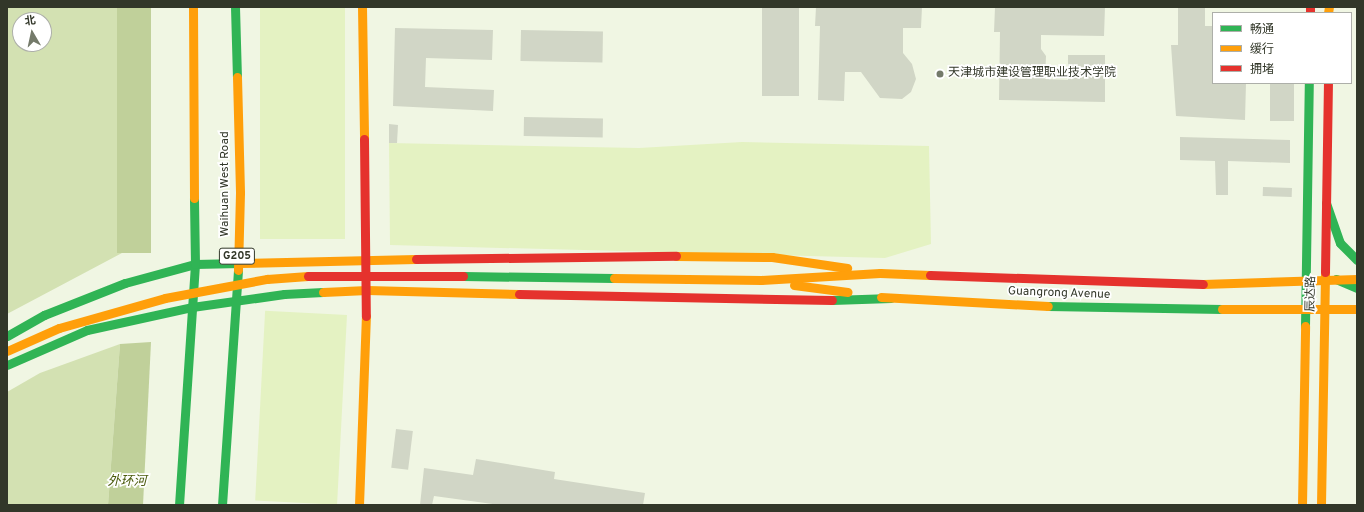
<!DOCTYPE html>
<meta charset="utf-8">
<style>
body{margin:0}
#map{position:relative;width:1364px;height:512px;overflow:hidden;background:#f0f6e3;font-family:Overpass,"Noto Sans SC",sans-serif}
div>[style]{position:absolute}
.green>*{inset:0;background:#e4f2c2;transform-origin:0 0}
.forest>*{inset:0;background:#d3e1b2}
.water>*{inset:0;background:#c0d09a;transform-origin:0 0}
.building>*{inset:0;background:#d1d6c6;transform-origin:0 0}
.fast>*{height:9px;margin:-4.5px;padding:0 4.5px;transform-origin:4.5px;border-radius:4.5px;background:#30b455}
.slow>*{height:9px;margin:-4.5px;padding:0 4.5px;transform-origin:4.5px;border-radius:4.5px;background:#ff9f0a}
.jam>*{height:9px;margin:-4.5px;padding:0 4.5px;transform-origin:4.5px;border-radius:4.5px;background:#e5322d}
.dots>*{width:11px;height:11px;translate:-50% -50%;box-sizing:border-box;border:2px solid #fff;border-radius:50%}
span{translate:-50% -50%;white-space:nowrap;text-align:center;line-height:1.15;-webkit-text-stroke:3.5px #fff;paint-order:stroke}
.shield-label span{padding:1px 3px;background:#fff;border:1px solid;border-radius:3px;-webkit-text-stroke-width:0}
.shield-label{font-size:11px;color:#323729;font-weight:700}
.poi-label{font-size:12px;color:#323729}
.left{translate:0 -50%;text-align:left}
.street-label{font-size:12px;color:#323729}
.water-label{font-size:13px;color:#4b5b0d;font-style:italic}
.frame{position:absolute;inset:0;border:8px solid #323729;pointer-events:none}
.legend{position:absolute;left:1212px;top:12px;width:140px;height:72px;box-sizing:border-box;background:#fff;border:1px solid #adafa9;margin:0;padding:5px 7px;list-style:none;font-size:12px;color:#323729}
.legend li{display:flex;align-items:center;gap:8px;height:20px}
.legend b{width:20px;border:1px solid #adafa9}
.north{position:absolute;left:12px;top:12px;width:40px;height:40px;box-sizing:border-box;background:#fff;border:1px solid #adafa9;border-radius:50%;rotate:351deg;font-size:11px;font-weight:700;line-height:16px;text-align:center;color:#323729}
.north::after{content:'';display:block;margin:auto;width:14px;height:18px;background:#747a6a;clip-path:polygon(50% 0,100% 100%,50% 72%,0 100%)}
</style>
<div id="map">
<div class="green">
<i style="left:260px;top:7px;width:85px;height:232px"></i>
<i style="clip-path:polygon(742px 142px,929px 146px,931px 244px,885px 258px,390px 245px,389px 143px,639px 148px)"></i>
<i style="left:347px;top:315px;width:190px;height:82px;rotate:93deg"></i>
</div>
<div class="forest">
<i style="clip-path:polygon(evenodd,7px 7px,117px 7px,122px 253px,7px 314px,7px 7px,20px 20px,44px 20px,44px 44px,20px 44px,20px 20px)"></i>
<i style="clip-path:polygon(120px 344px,108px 505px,7px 505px,7px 392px,40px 373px)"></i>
</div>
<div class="water">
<i style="left:117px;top:7px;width:34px;height:246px"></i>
<i style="clip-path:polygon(151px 342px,143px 505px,108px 505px,120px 344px)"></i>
</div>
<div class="building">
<i style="left:762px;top:7px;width:37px;height:89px"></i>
<i style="clip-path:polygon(816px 7px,922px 7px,921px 28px,903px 28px,903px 53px,912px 64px,916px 79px,911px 92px,902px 99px,880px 98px,861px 72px,845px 72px,844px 101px,818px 100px,820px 26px,815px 26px)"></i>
<i style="clip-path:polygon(995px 7px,1105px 7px,1104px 36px,1041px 35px,1041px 49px,1046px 56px,1045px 79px,1068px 80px,1068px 55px,1105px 55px,1105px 102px,999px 100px,1000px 32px,994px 32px)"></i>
<i style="clip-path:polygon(1178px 7px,1205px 7px,1205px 26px,1213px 26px,1213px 83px,1246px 83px,1245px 120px,1176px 116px,1171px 45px,1178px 45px)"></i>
<i style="clip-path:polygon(395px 28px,493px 30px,492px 60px,426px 58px,425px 87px,494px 90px,493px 111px,393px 106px)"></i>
<i style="left:521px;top:30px;width:82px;height:31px;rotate:1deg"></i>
<i style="left:1270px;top:83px;width:24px;height:38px"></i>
<i style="left:524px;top:117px;width:79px;height:19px;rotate:1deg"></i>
<i style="clip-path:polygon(389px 124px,398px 125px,397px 143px,389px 143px)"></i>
<i style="clip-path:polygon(1180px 137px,1290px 140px,1290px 163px,1228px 161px,1228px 195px,1216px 195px,1215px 161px,1180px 160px)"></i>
<i style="left:1263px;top:187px;width:29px;height:9px;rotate:2deg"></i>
<i style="left:396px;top:429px;width:17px;height:39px;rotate:7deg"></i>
<i style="clip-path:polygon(476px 459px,555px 472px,554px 479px,645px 493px,643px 505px,500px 505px,434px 496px,432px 505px,420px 505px,424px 468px,473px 475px)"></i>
</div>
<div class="fast">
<i style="left:235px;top:7px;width:70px;rotate:88.4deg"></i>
<i style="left:1326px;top:203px;width:42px;rotate:70.7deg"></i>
<i style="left:1340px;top:243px;width:24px;rotate:45deg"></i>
<i style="left:463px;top:276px;width:151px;rotate:0.8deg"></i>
<i style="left:1336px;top:279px;width:23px;rotate:23deg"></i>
<i style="left:832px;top:300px;width:59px;rotate:-1.9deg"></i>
<i style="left:1048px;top:306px;width:174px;rotate:1deg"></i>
<i style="left:1305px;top:326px;width:243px;rotate:-89.1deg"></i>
<i style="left:7px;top:336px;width:43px;rotate:-29.6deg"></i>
<i style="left:44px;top:315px;width:87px;rotate:-21.6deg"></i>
<i style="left:125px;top:283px;width:73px;rotate:-15.2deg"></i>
<i style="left:195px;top:264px;width:45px;rotate:-1.3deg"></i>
<i style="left:7px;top:365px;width:87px;rotate:-23.6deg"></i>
<i style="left:87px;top:330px;width:107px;rotate:-12.4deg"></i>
<i style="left:192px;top:307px;width:93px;rotate:-8deg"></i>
<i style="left:284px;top:294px;width:39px;rotate:-3deg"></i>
<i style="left:179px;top:505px;width:242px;rotate:-86.2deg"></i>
<i style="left:195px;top:264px;width:66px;rotate:-90.9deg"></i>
<i style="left:222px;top:505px;width:236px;rotate:-86.1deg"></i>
</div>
<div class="slow">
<i style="left:193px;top:7px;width:191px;rotate:89.7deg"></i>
<i style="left:362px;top:7px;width:132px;rotate:89.1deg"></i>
<i style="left:1328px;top:13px;width:6px;rotate:-81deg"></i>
<i style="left:237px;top:77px;width:116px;rotate:88.5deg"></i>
<i style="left:240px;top:193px;width:77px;rotate:91.5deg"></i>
<i style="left:676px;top:256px;width:96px;rotate:0.6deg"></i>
<i style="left:772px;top:257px;width:76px;rotate:8.3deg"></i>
<i style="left:240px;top:263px;width:176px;rotate:-1.3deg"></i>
<i style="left:614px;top:278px;width:147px;rotate:0.8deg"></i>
<i style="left:761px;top:280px;width:119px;rotate:-3.4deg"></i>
<i style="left:880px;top:273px;width:50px;rotate:2.3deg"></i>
<i style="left:1203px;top:284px;width:154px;rotate:-1.9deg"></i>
<i style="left:794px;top:285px;width:54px;rotate:7.4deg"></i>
<i style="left:323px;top:292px;width:44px;rotate:-2.6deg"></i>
<i style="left:367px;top:290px;width:152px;rotate:1.5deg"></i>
<i style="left:881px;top:297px;width:167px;rotate:3.1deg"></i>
<i style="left:1222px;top:309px;width:135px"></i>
<i style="left:7px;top:351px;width:57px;rotate:-23.9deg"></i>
<i style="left:59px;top:328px;width:110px;rotate:-15.8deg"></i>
<i style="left:165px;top:298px;width:104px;rotate:-10.6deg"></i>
<i style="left:267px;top:279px;width:41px;rotate:-4.2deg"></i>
<i style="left:359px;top:505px;width:189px;rotate:-87.9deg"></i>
<i style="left:1302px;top:505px;width:179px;rotate:-89deg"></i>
<i style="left:1321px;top:505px;width:233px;rotate:-89deg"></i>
</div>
<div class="jam">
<i style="left:1310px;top:7px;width:6px;rotate:90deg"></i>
<i style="left:364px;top:139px;width:177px;rotate:89.4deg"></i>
<i style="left:416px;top:259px;width:260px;rotate:-0.7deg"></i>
<i style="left:1325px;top:272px;width:189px;rotate:-89.1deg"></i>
<i style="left:930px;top:275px;width:273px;rotate:1.9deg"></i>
<i style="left:308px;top:276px;width:155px"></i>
<i style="left:519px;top:294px;width:313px;rotate:1.1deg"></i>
</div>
<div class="dots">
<i style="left:940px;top:74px;background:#747a6a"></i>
</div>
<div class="shield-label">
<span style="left:237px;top:256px">G205</span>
</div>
<div class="poi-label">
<span class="left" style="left:948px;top:74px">天津城市建设管理职业技术学院</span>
</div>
<div class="street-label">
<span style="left:226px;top:184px;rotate:-90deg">Waihuan West Road</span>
<span style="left:1059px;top:294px;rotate:2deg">Guangrong Avenue</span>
<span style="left:1312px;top:294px;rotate:-89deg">辰达路</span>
</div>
<div class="water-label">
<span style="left:127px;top:482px">外环河</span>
</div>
<div class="frame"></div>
<ul class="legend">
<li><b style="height:5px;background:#30b455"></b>畅通</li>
<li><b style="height:5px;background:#ff9f0a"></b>缓行</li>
<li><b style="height:5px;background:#e5322d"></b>拥堵</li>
</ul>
<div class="north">北</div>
</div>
